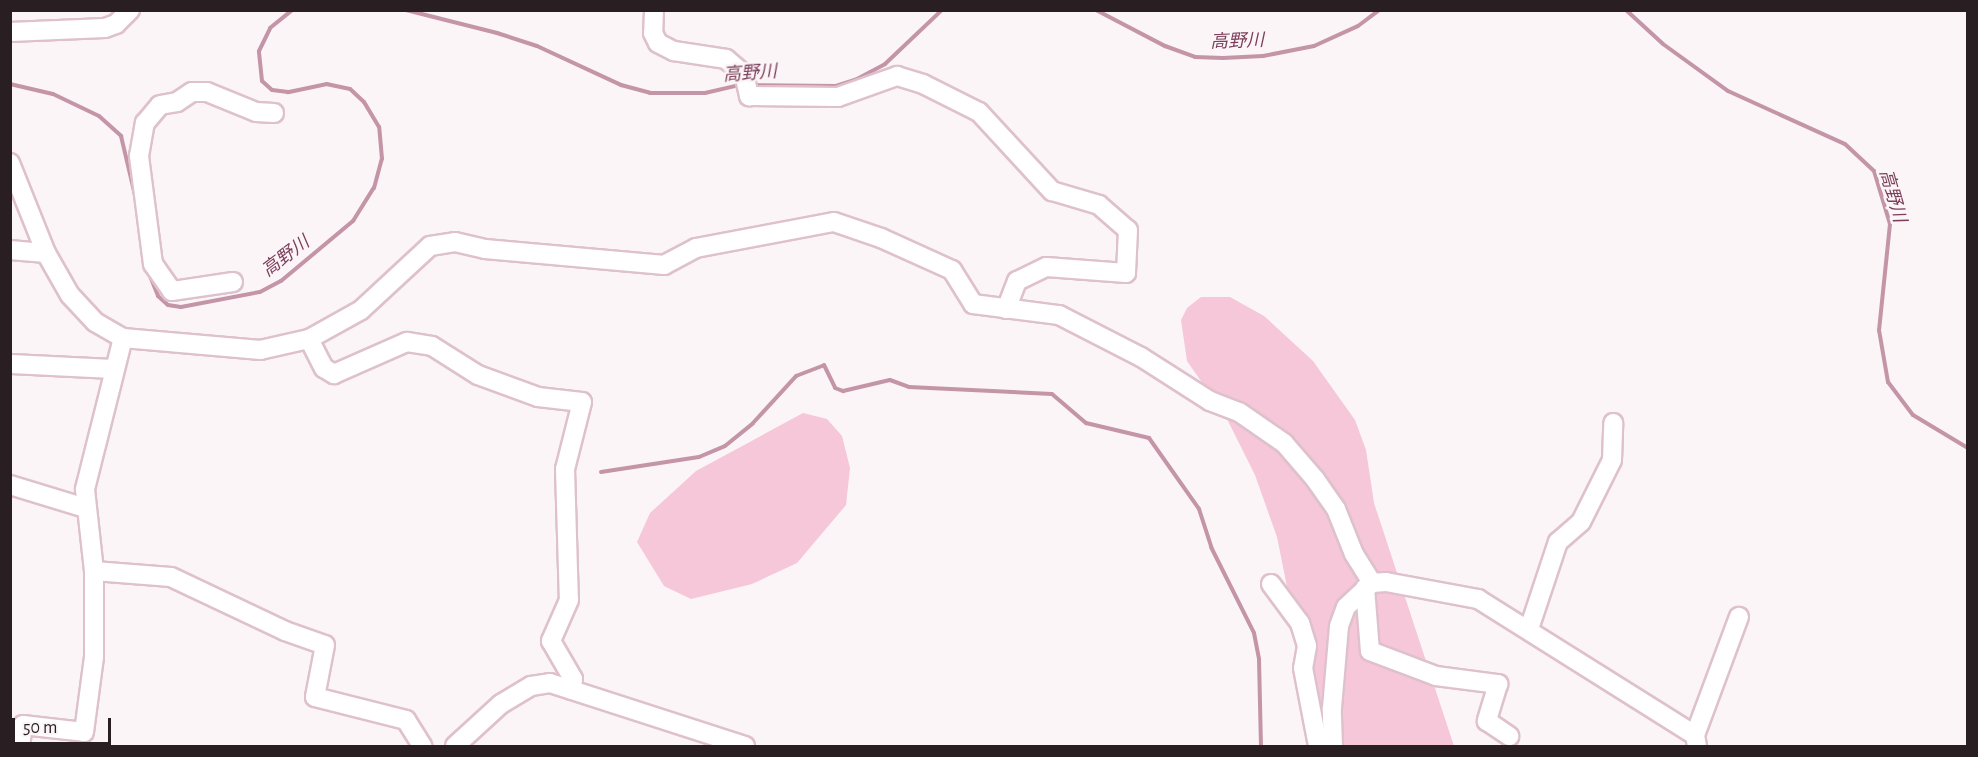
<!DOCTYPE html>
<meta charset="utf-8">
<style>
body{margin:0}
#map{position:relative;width:1978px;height:757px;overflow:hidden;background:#fbf5f7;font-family:"Alegreya Sans","Noto Sans JP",sans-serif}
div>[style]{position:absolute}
.green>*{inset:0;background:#f6c6d9}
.stream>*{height:4px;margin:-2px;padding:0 2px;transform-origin:2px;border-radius:2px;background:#c494a7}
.roads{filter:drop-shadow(2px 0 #dec1cc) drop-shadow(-2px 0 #dec1cc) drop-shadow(0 2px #dec1cc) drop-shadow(0 -2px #dec1cc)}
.minor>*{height:18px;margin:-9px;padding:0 9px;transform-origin:9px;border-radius:9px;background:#fff}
span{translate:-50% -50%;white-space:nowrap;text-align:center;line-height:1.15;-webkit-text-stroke:5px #fbf5f7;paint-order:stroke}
.water-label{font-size:18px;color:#7c3e5a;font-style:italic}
.frame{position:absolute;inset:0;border:12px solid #291f23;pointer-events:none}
.scale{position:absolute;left:12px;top:718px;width:99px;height:27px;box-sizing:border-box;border:3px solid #291f23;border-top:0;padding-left:8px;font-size:18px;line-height:21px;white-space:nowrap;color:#291f23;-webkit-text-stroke:4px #fbf5f7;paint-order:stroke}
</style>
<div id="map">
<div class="green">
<i style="clip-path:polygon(1201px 297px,1230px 297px,1264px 316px,1313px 361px,1355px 420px,1366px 450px,1374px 503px,1454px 746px,1338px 746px,1297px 636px,1277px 537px,1255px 475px,1226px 417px,1187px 361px,1181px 320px,1187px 308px)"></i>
<i style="clip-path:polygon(803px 413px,827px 419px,842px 436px,850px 468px,846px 505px,797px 563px,752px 584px,691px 599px,664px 586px,637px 542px,650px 513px,696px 471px)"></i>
</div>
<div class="stream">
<i style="left:406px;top:10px;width:94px;rotate:14.2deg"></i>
<i style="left:497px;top:33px;width:42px;rotate:18deg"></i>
<i style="left:537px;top:46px;width:93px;rotate:24.9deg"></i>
<i style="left:621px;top:85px;width:30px;rotate:15deg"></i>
<i style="left:650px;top:93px;width:55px"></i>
<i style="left:705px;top:93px;width:36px;rotate:-13deg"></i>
<i style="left:1096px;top:10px;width:78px;rotate:27.6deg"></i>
<i style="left:1165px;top:46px;width:32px;rotate:20deg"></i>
<i style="left:1195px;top:57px;width:28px;rotate:2deg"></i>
<i style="left:1223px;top:58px;width:40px;rotate:-2.9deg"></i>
<i style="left:1263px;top:56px;width:52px;rotate:-11.1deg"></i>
<i style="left:1314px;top:46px;width:48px;rotate:-24.4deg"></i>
<i style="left:1358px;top:26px;width:26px;rotate:-37deg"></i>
<i style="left:1626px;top:10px;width:50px;rotate:42.6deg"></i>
<i style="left:1663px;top:44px;width:80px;rotate:35.9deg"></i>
<i style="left:1728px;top:91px;width:128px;rotate:24.4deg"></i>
<i style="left:1845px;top:144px;width:40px;rotate:43deg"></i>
<i style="left:1874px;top:171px;width:55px;rotate:73.2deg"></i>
<i style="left:1890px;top:224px;width:107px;rotate:95.9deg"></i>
<i style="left:1879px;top:330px;width:53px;rotate:80.2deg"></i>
<i style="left:1888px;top:382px;width:41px;rotate:52.9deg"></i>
<i style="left:1913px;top:415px;width:64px;rotate:31deg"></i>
<i style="left:10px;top:84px;width:44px;rotate:13.1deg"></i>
<i style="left:53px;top:94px;width:51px;rotate:25.6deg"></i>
<i style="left:99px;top:116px;width:30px;rotate:42deg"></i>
<i style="left:121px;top:136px;width:61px;rotate:76.7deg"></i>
<i style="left:751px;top:85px;width:85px;rotate:0.7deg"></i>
<i style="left:836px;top:86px;width:22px;rotate:-18deg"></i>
<i style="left:857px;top:79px;width:32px;rotate:-28deg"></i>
<i style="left:885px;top:64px;width:79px;rotate:-43.5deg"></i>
<i style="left:148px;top:271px;width:27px;rotate:68deg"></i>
<i style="left:158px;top:296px;width:13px;rotate:42deg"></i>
<i style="left:168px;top:305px;width:13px;rotate:9deg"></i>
<i style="left:181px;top:307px;width:80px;rotate:-10.8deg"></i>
<i style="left:260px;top:292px;width:24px;rotate:-28deg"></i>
<i style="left:281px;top:281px;width:94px;rotate:-39.8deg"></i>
<i style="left:353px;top:221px;width:39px;rotate:-58deg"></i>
<i style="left:374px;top:188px;width:30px;rotate:-75deg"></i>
<i style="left:382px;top:159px;width:32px;rotate:-95deg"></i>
<i style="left:379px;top:127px;width:29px;rotate:-121deg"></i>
<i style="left:364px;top:102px;width:19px;rotate:-137deg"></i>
<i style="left:350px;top:89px;width:24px;rotate:-168deg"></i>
<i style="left:327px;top:84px;width:40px;rotate:168deg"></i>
<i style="left:288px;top:92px;width:16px;rotate:-173deg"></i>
<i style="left:272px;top:90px;width:13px;rotate:-138deg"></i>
<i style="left:262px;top:81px;width:30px;rotate:-96deg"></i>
<i style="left:259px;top:51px;width:25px;rotate:-64deg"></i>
<i style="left:270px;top:28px;width:28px;rotate:-39deg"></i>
<i style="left:601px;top:472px;width:99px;rotate:-8.7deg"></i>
<i style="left:699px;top:457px;width:28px;rotate:-23deg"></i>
<i style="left:725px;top:446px;width:36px;rotate:-39deg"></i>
<i style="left:753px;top:423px;width:64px;rotate:-47.5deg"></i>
<i style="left:796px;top:376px;width:30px;rotate:-21deg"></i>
<i style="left:824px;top:365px;width:25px;rotate:64deg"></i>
<i style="left:835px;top:388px;width:9px;rotate:21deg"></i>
<i style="left:843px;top:391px;width:48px;rotate:-13.2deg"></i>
<i style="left:890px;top:380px;width:20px;rotate:20deg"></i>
<i style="left:909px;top:387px;width:143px;rotate:2.8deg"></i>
<i style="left:1052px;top:394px;width:45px;rotate:40.5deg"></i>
<i style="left:1086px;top:423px;width:65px;rotate:13.4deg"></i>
<i style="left:1149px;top:438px;width:87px;rotate:54.8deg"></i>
<i style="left:1199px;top:509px;width:40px;rotate:72deg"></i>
<i style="left:1211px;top:547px;width:96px;rotate:63.4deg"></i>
<i style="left:1254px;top:633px;width:26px;rotate:79deg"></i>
<i style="left:1259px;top:659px;width:87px;rotate:88.7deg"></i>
</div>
<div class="roads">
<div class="minor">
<i style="left:654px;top:10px;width:23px;rotate:92deg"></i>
<i style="left:653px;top:33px;width:11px;rotate:63deg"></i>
<i style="left:658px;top:43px;width:18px;rotate:27deg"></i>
<i style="left:674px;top:51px;width:53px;rotate:8.7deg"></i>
<i style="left:726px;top:59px;width:23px;rotate:40deg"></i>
<i style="left:744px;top:74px;width:23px;rotate:77deg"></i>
<i style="left:749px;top:96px;width:89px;rotate:0.6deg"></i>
<i style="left:838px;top:97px;width:63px;rotate:-19.6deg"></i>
<i style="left:897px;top:76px;width:27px;rotate:17deg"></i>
<i style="left:923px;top:84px;width:63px;rotate:26.6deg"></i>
<i style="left:979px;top:112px;width:108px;rotate:47.3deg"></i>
<i style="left:1052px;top:191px;width:49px;rotate:16.6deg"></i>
<i style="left:1099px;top:205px;width:38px;rotate:41deg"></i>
<i style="left:1128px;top:230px;width:43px;rotate:92.7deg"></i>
<i style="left:1126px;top:273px;width:80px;rotate:-175.7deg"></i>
<i style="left:1046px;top:267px;width:32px;rotate:154deg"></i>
<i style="left:1017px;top:281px;width:30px;rotate:111deg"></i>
<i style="left:10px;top:32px;width:95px;rotate:-2.4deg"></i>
<i style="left:105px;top:28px;width:12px;rotate:-20deg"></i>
<i style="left:116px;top:24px;width:20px;rotate:-45deg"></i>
<i style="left:10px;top:163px;width:97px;rotate:68.2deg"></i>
<i style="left:46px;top:253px;width:48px;rotate:60.3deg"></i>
<i style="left:70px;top:295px;width:37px;rotate:47deg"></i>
<i style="left:95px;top:322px;width:32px;rotate:30deg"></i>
<i style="left:123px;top:338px;width:138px;rotate:5deg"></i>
<i style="left:260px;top:350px;width:50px;rotate:-12.7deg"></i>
<i style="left:309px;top:339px;width:60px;rotate:-29.1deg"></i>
<i style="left:361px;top:310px;width:94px;rotate:-42.8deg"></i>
<i style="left:430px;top:246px;width:25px;rotate:-9deg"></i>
<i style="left:455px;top:242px;width:31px;rotate:13deg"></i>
<i style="left:485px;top:249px;width:180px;rotate:5.1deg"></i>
<i style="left:664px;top:265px;width:36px;rotate:-28deg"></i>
<i style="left:696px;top:248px;width:140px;rotate:-10.7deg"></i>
<i style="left:834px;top:222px;width:50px;rotate:18.8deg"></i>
<i style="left:881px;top:238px;width:78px;rotate:24.3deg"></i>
<i style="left:952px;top:270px;width:40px;rotate:58deg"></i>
<i style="left:973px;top:304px;width:87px;rotate:7.3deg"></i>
<i style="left:1059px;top:315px;width:92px;rotate:27.1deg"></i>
<i style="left:1141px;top:357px;width:82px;rotate:32.5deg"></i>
<i style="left:1210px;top:401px;width:31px;rotate:21deg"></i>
<i style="left:1239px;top:412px;width:55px;rotate:34.6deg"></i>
<i style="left:1284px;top:443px;width:48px;rotate:49.3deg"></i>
<i style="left:1315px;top:479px;width:37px;rotate:55deg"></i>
<i style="left:1336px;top:509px;width:48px;rotate:68.2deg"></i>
<i style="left:1354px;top:554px;width:34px;rotate:58deg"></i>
<i style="left:1372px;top:583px;width:14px;rotate:-4deg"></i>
<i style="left:1386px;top:582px;width:94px;rotate:10.5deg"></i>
<i style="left:1478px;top:599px;width:256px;rotate:32.1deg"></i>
<i style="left:1695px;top:735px;width:11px;rotate:80deg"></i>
<i style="left:10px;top:250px;width:36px;rotate:5deg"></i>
<i style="left:233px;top:282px;width:62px;rotate:171.6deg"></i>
<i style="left:172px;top:291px;width:33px;rotate:-125deg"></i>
<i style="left:153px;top:264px;width:109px;rotate:-97.4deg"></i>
<i style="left:139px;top:156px;width:34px;rotate:-80deg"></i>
<i style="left:145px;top:123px;width:23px;rotate:-50deg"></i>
<i style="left:160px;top:105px;width:17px;rotate:-10deg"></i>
<i style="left:177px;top:102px;width:18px;rotate:-34deg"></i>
<i style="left:192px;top:92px;width:15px"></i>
<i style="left:207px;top:92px;width:53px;rotate:22.2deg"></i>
<i style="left:256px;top:112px;width:18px;rotate:3deg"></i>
<i style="left:309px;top:339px;width:33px;rotate:63deg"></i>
<i style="left:324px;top:368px;width:12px;rotate:31deg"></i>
<i style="left:334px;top:374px;width:80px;rotate:-23.7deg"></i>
<i style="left:407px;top:342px;width:25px;rotate:9deg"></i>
<i style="left:432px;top:346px;width:54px;rotate:32.2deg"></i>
<i style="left:478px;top:375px;width:64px;rotate:20.1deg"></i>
<i style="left:538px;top:397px;width:44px;rotate:6.5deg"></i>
<i style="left:582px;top:402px;width:69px;rotate:104.2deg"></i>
<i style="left:565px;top:469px;width:131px;rotate:88.3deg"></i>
<i style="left:569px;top:600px;width:45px;rotate:113.7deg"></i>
<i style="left:551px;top:641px;width:44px;rotate:59.9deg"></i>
<i style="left:573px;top:679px;width:11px;rotate:100deg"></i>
<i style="left:10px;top:364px;width:104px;rotate:2.8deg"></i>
<i style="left:10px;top:485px;width:78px;rotate:17deg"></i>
<i style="left:94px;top:571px;width:77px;rotate:4.5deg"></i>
<i style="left:171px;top:577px;width:126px;rotate:25.3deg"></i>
<i style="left:285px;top:631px;width:42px;rotate:19.3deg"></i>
<i style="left:325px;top:645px;width:53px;rotate:100.9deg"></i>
<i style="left:315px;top:697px;width:94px;rotate:14.2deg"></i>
<i style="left:406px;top:720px;width:31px;rotate:58deg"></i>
<i style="left:1271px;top:584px;width:49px;rotate:53.4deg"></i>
<i style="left:1300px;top:623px;width:24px;rotate:73deg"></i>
<i style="left:1307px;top:646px;width:22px;rotate:100deg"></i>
<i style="left:1303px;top:668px;width:79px;rotate:79.1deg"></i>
<i style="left:1365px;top:588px;width:63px;rotate:85.5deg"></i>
<i style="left:1370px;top:651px;width:71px;rotate:20.7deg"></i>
<i style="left:1436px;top:676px;width:63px;rotate:7.4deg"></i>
<i style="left:1498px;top:684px;width:39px;rotate:107deg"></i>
<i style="left:1487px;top:721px;width:27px;rotate:34deg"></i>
<i style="left:1529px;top:629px;width:92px;rotate:-71.6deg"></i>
<i style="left:1558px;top:542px;width:30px;rotate:-41deg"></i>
<i style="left:1581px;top:522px;width:69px;rotate:-63.4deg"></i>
<i style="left:1612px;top:460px;width:37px;rotate:-88deg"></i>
<i style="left:1695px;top:735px;width:126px;rotate:-69.6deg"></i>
<i style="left:20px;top:746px;width:21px;rotate:-82deg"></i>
<i style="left:23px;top:725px;width:61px;rotate:6.5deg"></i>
<i style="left:84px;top:732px;width:76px;rotate:-82.4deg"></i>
<i style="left:94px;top:657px;width:86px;rotate:-90deg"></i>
<i style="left:94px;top:571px;width:82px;rotate:-96.3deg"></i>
<i style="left:85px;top:489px;width:156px;rotate:-75.9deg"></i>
<i style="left:455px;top:746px;width:62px;rotate:-42.4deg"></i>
<i style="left:501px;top:704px;width:35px;rotate:-31deg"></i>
<i style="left:531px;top:686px;width:19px;rotate:-9deg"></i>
<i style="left:550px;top:683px;width:205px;rotate:17.9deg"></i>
<i style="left:1333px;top:746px;width:38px;rotate:-92deg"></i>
<i style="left:1332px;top:708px;width:82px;rotate:-85.1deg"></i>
<i style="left:1339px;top:626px;width:20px;rotate:-70deg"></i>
<i style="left:1346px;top:607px;width:35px;rotate:-43deg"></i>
</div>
</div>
<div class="water-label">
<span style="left:1237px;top:42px;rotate:-2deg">高野川</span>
<span style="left:750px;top:74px;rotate:-4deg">高野川</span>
<span style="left:1892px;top:196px;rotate:74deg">高野川</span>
<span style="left:286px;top:257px;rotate:-37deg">高野川</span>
</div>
<div class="frame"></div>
<div class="scale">50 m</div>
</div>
